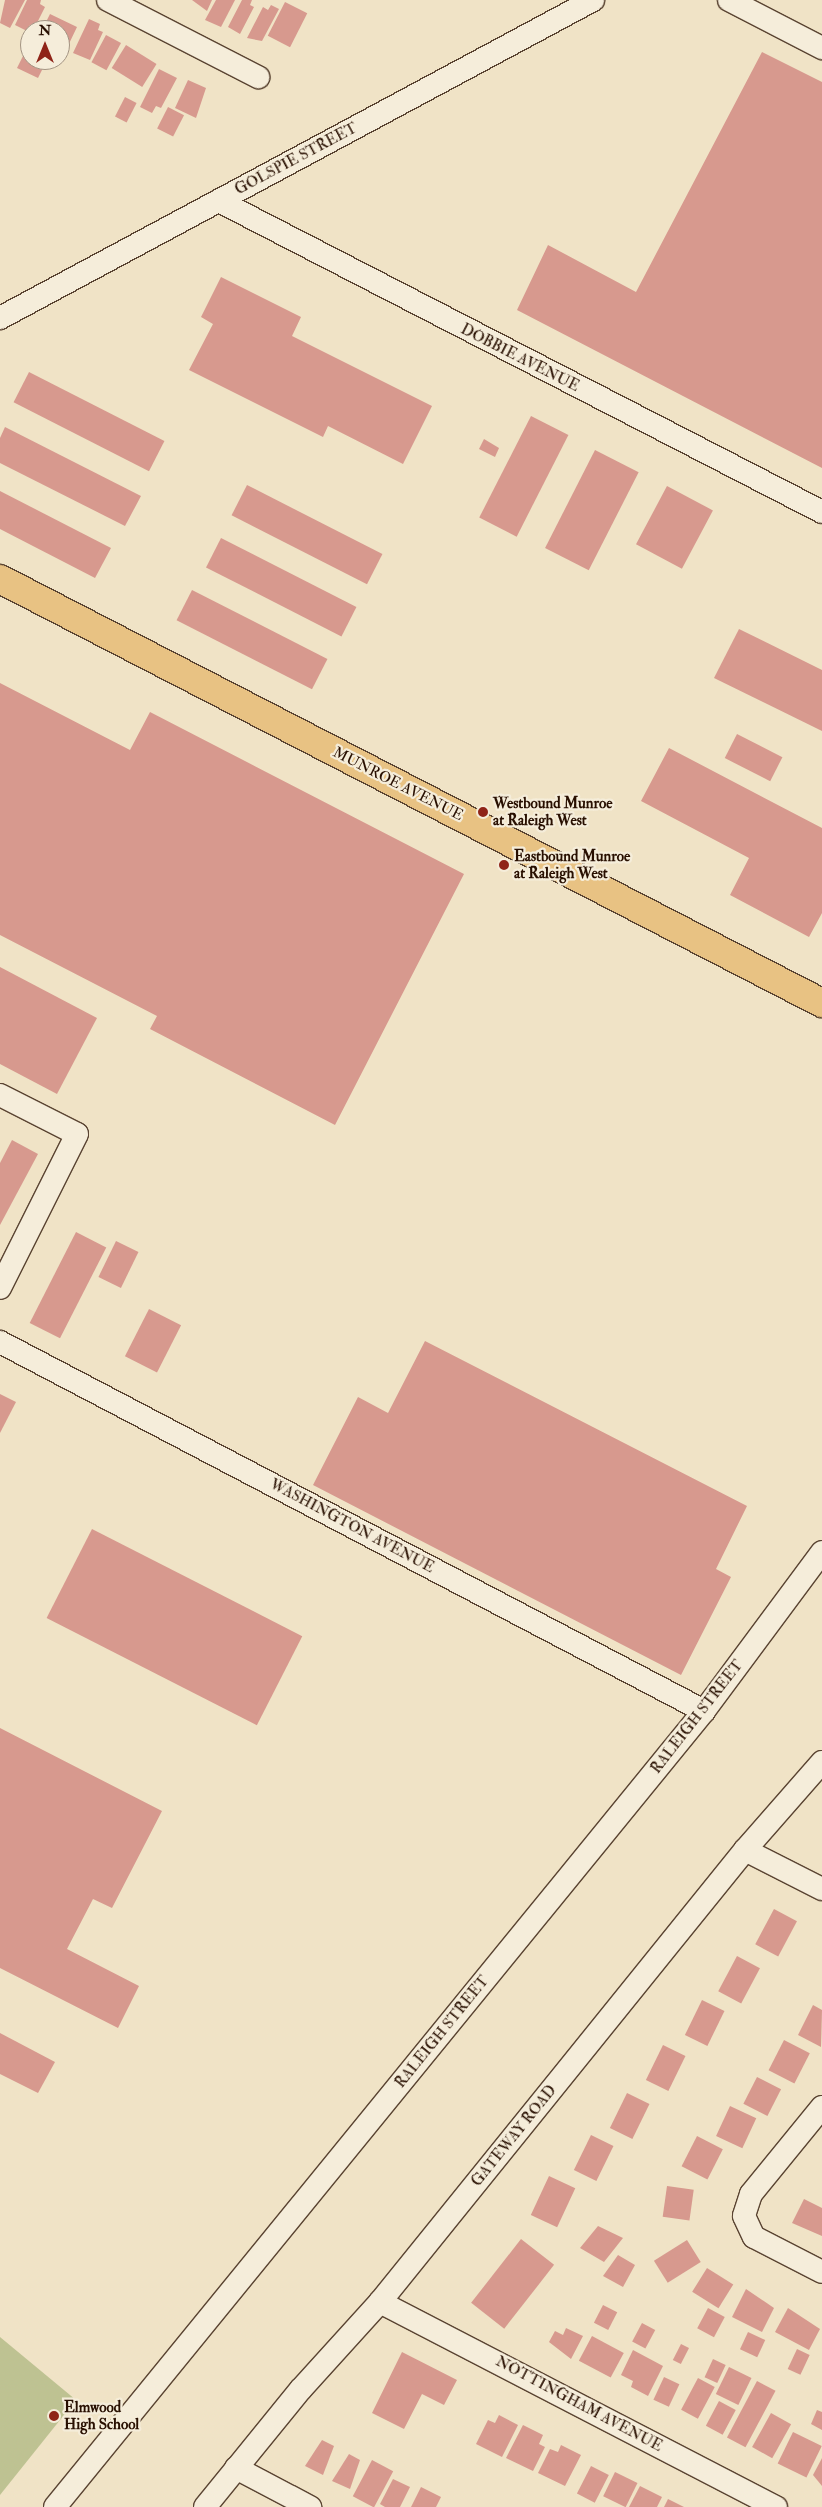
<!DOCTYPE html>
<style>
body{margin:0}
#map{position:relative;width:822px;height:2507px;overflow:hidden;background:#f0e3c6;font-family:"IM FELL Double Pica",serif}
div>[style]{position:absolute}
.green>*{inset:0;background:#bec292}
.building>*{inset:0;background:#d7998e;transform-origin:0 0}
.roads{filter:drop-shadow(1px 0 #5a4432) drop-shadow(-1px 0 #5a4432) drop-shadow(0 1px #5a4432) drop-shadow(0 -1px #5a4432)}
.minor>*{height:22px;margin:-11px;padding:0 11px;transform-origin:11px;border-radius:11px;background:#f5edda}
.major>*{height:28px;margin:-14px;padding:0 14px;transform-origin:14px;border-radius:14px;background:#e8c283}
.dots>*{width:14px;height:14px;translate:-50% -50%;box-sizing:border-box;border:2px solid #f5edda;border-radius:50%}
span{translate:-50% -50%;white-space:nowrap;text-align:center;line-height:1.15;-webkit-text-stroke:4.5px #f5edda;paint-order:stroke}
.street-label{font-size:15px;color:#280f00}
.poi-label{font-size:15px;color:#280f00;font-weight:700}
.left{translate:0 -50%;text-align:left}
.north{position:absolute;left:20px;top:20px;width:50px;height:50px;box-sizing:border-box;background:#f5edda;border:1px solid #a39483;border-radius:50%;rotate:0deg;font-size:14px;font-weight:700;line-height:20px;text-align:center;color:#280f00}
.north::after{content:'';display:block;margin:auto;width:18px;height:22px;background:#8f2418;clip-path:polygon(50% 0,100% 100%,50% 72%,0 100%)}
</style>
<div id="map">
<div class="green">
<i style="clip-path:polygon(0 2337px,76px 2400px,0 2495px)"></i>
</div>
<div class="building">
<i style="clip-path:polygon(5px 0,25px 0,10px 28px,0 23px)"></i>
<i style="clip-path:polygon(27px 0,41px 0,40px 4px,45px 7px,35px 27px,30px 25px,27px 31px,15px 25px)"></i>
<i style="clip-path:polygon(192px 0,212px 0,207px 11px)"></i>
<i style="clip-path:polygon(216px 0,235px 0,221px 27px,205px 20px)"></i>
<i style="clip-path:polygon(242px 0,252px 0,250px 5px,254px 7px,240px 34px,228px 27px)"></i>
<i style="left:285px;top:2px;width:25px;height:38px;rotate:27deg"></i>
<i style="clip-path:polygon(271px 5px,279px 9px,262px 41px,247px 38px,263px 7px,268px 10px)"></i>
<i style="clip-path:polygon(50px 14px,77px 27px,66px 50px,60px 48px,60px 30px,42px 30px)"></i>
<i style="clip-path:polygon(89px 19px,100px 24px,98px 30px,103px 32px,90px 60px,73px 53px)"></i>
<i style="left:106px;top:35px;width:17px;height:31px;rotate:28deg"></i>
<i style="clip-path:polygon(30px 42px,30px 60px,47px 60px,38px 78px,17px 68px)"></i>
<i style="left:126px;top:45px;width:36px;height:27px;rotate:32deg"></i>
<i style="clip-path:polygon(762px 52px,822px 82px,822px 468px,517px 310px,548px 245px,636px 292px)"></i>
<i style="clip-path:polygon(159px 69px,177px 78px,161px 108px,156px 106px,152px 113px,140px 107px)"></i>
<i style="clip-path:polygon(188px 80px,206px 88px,196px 118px,175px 108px)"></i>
<i style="left:125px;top:97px;width:13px;height:22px;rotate:27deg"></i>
<i style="left:168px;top:107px;width:18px;height:24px;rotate:27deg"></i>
<i style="clip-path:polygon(221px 277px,301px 317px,292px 336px,432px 406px,403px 464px,328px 426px,323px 437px,189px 370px,213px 324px,201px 317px)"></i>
<i style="left:29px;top:372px;width:152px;height:34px;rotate:27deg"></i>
<i style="left:531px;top:416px;width:42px;height:114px;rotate:27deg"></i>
<i style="clip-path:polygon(5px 427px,141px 496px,125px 526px,0 463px,0 438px)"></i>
<i style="clip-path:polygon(484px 439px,499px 448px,495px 457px,479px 449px)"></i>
<i style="left:595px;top:450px;width:49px;height:110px;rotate:27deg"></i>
<i style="left:247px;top:485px;width:152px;height:34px;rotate:27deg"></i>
<i style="left:667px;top:486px;width:52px;height:66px;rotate:28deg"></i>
<i style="clip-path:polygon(0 491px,111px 548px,95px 578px,0 529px)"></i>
<i style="left:221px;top:538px;width:152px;height:33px;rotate:27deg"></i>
<i style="left:192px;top:590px;width:152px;height:34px;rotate:27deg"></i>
<i style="clip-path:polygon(739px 629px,822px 670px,822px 731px,714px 678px)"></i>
<i style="clip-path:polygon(0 683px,130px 750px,150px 712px,464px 874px,335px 1125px,150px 1029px,157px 1016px,0 935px)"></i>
<i style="left:737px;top:734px;width:51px;height:27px;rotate:27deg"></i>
<i style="clip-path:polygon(669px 748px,822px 828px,822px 913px,809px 937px,730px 895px,749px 858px,641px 801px)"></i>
<i style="clip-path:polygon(0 967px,97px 1018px,57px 1094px,0 1064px)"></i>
<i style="clip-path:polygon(12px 1140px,38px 1154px,0 1225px,0 1163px)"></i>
<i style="left:76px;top:1232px;width:34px;height:102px;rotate:27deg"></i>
<i style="left:116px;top:1241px;width:25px;height:40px;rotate:26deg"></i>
<i style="left:149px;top:1309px;width:36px;height:53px;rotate:27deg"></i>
<i style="clip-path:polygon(425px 1341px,747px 1506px,716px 1569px,731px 1577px,681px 1675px,313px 1485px,358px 1397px,388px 1413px)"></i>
<i style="clip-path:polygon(0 1394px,16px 1402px,0 1433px)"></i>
<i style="left:92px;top:1529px;width:236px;height:100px;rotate:27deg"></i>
<i style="clip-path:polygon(0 1728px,162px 1811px,112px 1908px,93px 1899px,67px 1949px,139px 1986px,118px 2028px,0 1968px)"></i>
<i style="left:774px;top:1909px;width:26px;height:40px;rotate:28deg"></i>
<i style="left:737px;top:1956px;width:26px;height:40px;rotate:28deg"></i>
<i style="left:702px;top:2000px;width:25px;height:39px;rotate:26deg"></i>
<i style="clip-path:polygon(813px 2005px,822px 2010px,821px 2047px,798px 2035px)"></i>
<i style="clip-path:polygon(0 2033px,55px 2062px,38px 2093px,0 2074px)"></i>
<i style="left:784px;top:2040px;width:29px;height:34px;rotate:27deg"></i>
<i style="left:663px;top:2045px;width:25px;height:39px;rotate:26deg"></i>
<i style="left:757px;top:2077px;width:27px;height:30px;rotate:27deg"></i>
<i style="left:627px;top:2093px;width:25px;height:39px;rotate:26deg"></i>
<i style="left:730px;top:2106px;width:29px;height:33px;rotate:25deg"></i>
<i style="left:591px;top:2135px;width:25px;height:39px;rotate:26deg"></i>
<i style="left:697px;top:2136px;width:29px;height:34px;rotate:27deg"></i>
<i style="left:549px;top:2176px;width:29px;height:43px;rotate:25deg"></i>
<i style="left:667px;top:2186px;width:27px;height:31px;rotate:8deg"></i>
<i style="clip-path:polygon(804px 2199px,822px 2208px,822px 2236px,792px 2223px)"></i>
<i style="clip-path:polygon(598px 2226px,623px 2238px,604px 2262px,580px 2248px)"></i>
<i style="left:521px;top:2239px;width:42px;height:81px;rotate:38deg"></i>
<i style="left:687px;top:2240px;width:26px;height:39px;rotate:58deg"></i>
<i style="clip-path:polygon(618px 2255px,635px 2265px,623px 2287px,603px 2276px)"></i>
<i style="left:707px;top:2268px;width:31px;height:28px;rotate:32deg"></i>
<i style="clip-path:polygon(746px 2289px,774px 2308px,762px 2332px,732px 2317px)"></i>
<i style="left:603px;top:2305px;width:16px;height:20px;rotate:27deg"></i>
<i style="left:708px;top:2308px;width:19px;height:23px;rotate:28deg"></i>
<i style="clip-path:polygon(788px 2308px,820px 2329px,809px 2350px,775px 2332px)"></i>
<i style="left:642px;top:2323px;width:15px;height:21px;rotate:28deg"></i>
<i style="clip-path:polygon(566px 2328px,583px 2336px,571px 2359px,549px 2342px,555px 2331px,563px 2335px)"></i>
<i style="left:748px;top:2332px;width:19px;height:19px;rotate:25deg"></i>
<i style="left:592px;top:2336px;width:36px;height:28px;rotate:28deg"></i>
<i style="left:681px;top:2344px;width:9px;height:18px;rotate:27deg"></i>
<i style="left:797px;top:2349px;width:14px;height:22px;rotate:25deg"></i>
<i style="clip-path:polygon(633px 2350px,663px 2366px,648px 2396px,631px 2387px,633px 2381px,621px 2375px)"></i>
<i style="clip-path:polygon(402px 2352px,457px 2380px,444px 2405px,422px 2394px,404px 2429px,372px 2413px)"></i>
<i style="left:713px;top:2359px;width:14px;height:20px;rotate:25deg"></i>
<i style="left:729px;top:2367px;width:25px;height:30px;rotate:26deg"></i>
<i style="left:664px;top:2377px;width:17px;height:25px;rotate:25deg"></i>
<i style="left:698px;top:2378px;width:19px;height:36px;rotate:28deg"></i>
<i style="left:757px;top:2381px;width:21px;height:64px;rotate:28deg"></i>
<i style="left:719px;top:2401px;width:19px;height:28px;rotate:28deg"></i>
<i style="clip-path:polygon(817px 2410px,822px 2412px,822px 2430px,811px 2424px)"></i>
<i style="left:771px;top:2413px;width:23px;height:39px;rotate:29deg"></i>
<i style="clip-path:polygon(499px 2415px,518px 2425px,502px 2457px,476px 2444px,488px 2420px,495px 2423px)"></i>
<i style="clip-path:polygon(523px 2425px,543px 2435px,539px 2444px,545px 2447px,533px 2471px,506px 2458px)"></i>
<i style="left:793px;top:2432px;width:32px;height:35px;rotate:26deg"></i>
<i style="clip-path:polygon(322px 2440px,334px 2446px,323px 2475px,305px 2466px)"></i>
<i style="clip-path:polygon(561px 2445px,581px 2455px,565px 2486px,538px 2473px,550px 2449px,558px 2452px)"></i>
<i style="clip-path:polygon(349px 2454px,360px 2460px,350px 2489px,332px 2481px)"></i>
<i style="clip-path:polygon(822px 2458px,822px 2486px,813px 2475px)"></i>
<i style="left:372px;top:2460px;width:24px;height:41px;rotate:28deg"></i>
<i style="left:591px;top:2466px;width:20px;height:31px;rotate:27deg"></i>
<i style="left:615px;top:2472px;width:25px;height:27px;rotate:26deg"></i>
<i style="clip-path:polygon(393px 2479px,410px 2487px,400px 2507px,385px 2507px,380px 2504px)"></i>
<i style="clip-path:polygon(640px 2486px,662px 2497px,657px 2507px,629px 2507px)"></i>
<i style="clip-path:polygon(421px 2487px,441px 2497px,436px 2507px,411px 2507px)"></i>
<i style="clip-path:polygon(668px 2499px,684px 2507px,664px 2507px)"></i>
</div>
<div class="roads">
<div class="minor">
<i style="left:108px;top:0;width:169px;rotate:27.2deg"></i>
<i style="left:729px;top:0;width:105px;rotate:27.3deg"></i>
<i style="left:219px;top:201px;width:678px;rotate:27.28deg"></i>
<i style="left:0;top:318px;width:673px;rotate:-28.2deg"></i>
<i style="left:0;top:1095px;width:86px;rotate:26.9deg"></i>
<i style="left:77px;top:1134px;width:172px;rotate:116.6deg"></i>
<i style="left:0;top:1342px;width:795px;rotate:27.66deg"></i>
<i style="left:745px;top:1850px;width:86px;rotate:26.9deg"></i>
<i style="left:822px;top:2107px;width:112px;rotate:129.2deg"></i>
<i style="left:751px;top:2194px;width:23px;rotate:108deg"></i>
<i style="left:744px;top:2216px;width:23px;rotate:65deg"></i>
<i style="left:754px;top:2237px;width:76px;rotate:27.2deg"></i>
<i style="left:380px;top:2302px;width:446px;rotate:27.4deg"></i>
<i style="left:236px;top:2468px;width:84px;rotate:27.8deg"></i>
<i style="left:55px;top:2507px;width:1027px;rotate:-50.81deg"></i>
<i style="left:704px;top:1711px;width:198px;rotate:-53.4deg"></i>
<i style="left:205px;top:2507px;width:152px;rotate:-50.9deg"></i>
<i style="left:301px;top:2389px;width:118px;rotate:-47.8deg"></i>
<i style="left:380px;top:2302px;width:581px;rotate:-51.08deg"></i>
<i style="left:745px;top:1850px;width:117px;rotate:-48.8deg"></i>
</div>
<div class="major">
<i style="left:0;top:579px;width:925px;rotate:27.29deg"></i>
</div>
</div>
<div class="dots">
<i style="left:483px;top:812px;background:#8f2418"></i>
<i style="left:504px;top:865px;background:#8f2418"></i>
<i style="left:54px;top:2416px;background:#8f2418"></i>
</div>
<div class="street-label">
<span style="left:296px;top:159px;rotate:-28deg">GOLSPIE STREET</span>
<span style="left:520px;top:358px;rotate:27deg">DOBBIE AVENUE</span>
<span style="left:398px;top:784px;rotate:27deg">MUNROE AVENUE</span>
<span style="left:352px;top:1526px;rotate:28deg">WASHINGTON AVENUE</span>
<span style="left:697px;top:1717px;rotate:-52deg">RALEIGH STREET</span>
<span style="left:442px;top:2032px;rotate:-51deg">RALEIGH STREET</span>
<span style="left:514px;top:2136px;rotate:-51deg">GATEWAY ROAD</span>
<span style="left:579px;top:2404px;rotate:28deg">NOTTINGHAM AVENUE</span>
</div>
<div class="poi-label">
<span class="left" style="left:493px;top:812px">Westbound Munroe<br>at Raleigh West</span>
<span class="left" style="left:514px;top:865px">Eastbound Munroe<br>at Raleigh West</span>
<span class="left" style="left:64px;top:2416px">Elmwood<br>High School</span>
</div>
<div class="north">N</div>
</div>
